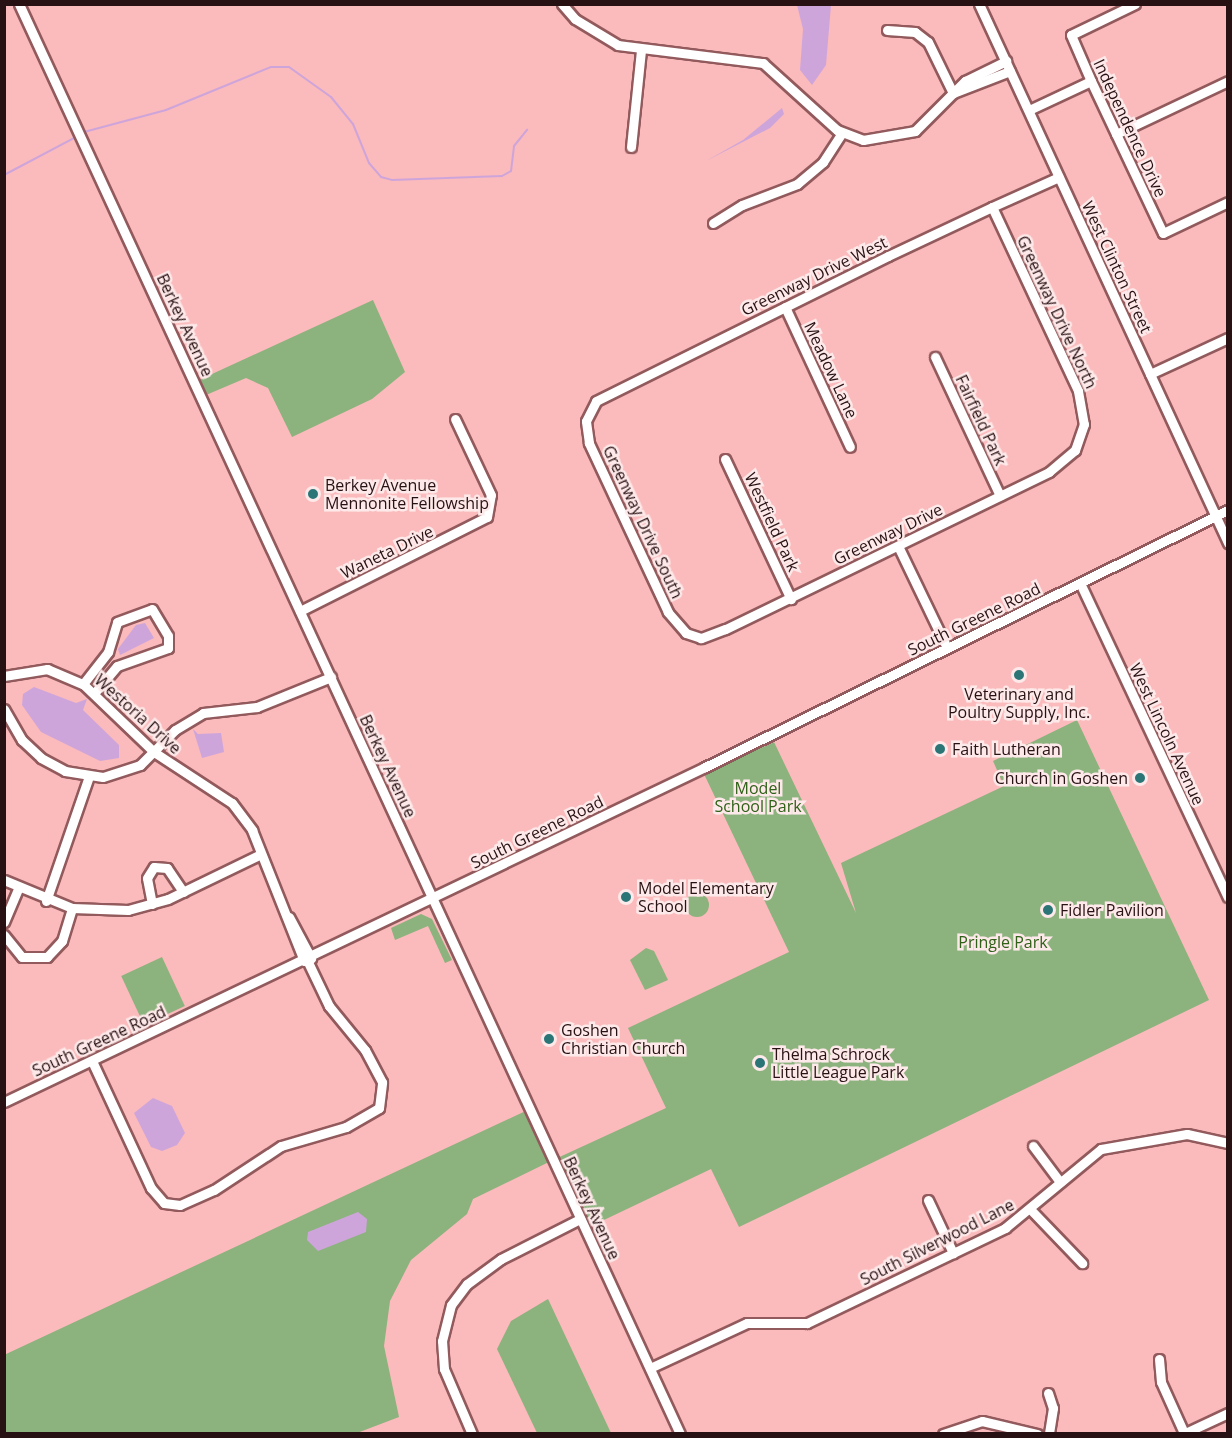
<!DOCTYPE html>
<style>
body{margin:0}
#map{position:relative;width:1232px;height:1438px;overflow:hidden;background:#fbbabb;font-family:"Open Sans",sans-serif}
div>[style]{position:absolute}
.green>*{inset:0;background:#8cb27e;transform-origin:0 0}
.round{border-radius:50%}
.water>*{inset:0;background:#cea5db}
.stream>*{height:2px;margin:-1px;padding:0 1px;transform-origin:1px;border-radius:1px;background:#cea5db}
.roads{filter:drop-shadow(2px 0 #925a5c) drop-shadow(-2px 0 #925a5c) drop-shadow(0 2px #925a5c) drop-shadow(0 -2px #925a5c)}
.minor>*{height:9px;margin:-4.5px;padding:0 4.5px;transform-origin:4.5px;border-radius:4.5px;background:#fff}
.dots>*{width:16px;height:16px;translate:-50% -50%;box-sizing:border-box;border:3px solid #fde9e9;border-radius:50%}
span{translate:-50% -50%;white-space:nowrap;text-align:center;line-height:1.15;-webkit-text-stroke:5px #fde9e9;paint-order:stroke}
.street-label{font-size:16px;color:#281112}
.poi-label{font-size:16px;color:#281112}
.left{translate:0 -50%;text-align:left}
.right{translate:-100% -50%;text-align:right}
.park-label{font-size:16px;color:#2f6118}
.frame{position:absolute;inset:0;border:6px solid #281112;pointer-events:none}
</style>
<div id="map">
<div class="green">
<i style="clip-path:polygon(373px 300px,405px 372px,372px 399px,292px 437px,268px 388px,246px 378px,206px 395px,199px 380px)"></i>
<i style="clip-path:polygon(1077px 720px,1209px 1000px,739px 1227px,711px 1169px,585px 1229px,553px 1160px,473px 1199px,467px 1214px,411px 1260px,390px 1301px,384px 1346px,399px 1417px,357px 1433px,5px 1433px,4px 1355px,530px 1109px,553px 1160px,666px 1108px,628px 1028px,789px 952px,704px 774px,774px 742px,856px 913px,841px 863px,1004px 786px,993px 761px)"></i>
<i class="round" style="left:685px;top:893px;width:24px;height:24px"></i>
<i style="clip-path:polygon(421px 914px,432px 919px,452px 960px,445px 963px,428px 926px,395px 940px,391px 928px)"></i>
<i style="clip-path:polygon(646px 948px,654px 951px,668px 980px,645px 990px,630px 960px)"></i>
<i style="left:162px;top:957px;width:54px;height:45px;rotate:65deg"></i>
<i style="clip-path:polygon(548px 1299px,611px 1433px,537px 1433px,497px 1349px,511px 1321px)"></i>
</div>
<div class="water">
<i style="clip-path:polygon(797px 5px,831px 5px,826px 65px,812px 85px,800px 70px,803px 29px)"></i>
<i style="clip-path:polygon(782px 108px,784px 114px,770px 128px,706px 161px,743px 140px)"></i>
<i style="clip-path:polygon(145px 623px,154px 638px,120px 655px,118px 649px,136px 625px)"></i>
<i style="clip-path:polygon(34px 687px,76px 703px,87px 699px,83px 710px,119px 745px,119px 758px,100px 761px,41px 732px,22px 705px,23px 694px)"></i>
<i style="clip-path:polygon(193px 729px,198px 734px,221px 733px,224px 752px,202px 758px)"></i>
<i style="clip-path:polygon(153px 1098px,172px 1106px,185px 1133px,177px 1145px,162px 1151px,151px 1147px,134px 1113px)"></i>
<i style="clip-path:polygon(358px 1212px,367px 1219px,366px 1232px,318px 1251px,307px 1240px,308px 1232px)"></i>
</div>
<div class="stream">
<i style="left:84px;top:132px;width:85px;rotate:-15deg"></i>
<i style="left:166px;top:110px;width:113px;rotate:-22.3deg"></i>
<i style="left:271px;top:67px;width:18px"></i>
<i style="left:289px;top:67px;width:52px;rotate:35.5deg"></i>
<i style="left:331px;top:97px;width:35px;rotate:51deg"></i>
<i style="left:353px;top:124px;width:42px;rotate:67.7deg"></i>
<i style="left:369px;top:163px;width:18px;rotate:49deg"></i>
<i style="left:381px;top:177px;width:11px;rotate:15deg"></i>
<i style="left:392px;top:180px;width:110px;rotate:-2.1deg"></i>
<i style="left:502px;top:176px;width:10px;rotate:-29deg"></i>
<i style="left:511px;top:171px;width:25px;rotate:-83deg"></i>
<i style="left:514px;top:146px;width:21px;rotate:-51deg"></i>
<i style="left:4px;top:175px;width:79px;rotate:-27.9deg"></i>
</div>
<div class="roads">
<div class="minor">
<i style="left:19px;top:4px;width:1575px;rotate:65.19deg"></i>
<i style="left:562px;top:4px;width:20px;rotate:49deg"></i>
<i style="left:575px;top:19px;width:50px;rotate:31.2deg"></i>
<i style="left:618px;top:45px;width:146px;rotate:7.1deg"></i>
<i style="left:763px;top:63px;width:100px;rotate:42.2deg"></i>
<i style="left:837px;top:130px;width:28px;rotate:21deg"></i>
<i style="left:863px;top:140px;width:53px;rotate:-9.8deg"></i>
<i style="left:915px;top:131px;width:71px;rotate:-45deg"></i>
<i style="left:965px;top:81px;width:46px;rotate:-26deg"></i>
<i style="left:979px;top:4px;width:594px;rotate:65.2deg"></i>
<i style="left:1135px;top:4px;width:71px;rotate:154.2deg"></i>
<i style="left:1071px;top:35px;width:50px;rotate:66.5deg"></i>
<i style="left:1091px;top:81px;width:168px;rotate:64.7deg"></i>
<i style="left:1163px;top:233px;width:72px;rotate:-25.5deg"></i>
<i style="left:887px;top:30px;width:28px;rotate:4deg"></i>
<i style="left:915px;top:32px;width:16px;rotate:38deg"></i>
<i style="left:928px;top:42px;width:57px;rotate:63.9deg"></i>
<i style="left:953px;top:93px;width:61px;rotate:-21.1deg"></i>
<i style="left:1029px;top:110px;width:68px;rotate:-25.1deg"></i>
<i style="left:1116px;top:134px;width:124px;rotate:-25.3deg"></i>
<i style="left:631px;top:147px;width:97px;rotate:-84.1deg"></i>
<i style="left:992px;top:207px;width:203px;rotate:64.9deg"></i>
<i style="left:1078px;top:391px;width:34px;rotate:80deg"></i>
<i style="left:1084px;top:424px;width:28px;rotate:109deg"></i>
<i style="left:1075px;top:450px;width:34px;rotate:140deg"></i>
<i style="left:1049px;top:472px;width:360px;rotate:154.1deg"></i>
<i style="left:725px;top:629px;width:26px;rotate:159deg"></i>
<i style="left:701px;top:638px;width:16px;rotate:-162deg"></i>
<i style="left:686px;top:633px;width:28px;rotate:-131deg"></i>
<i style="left:668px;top:612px;width:187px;rotate:-115.1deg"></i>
<i style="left:589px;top:443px;width:22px;rotate:-98deg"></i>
<i style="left:586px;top:421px;width:22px;rotate:-63deg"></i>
<i style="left:596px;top:401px;width:326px;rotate:-26.4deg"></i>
<i style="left:888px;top:256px;width:115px;rotate:-25.2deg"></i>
<i style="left:992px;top:207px;width:73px;rotate:-24.1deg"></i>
<i style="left:713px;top:223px;width:34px;rotate:-32deg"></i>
<i style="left:742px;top:205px;width:59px;rotate:-20.9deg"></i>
<i style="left:797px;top:184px;width:34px;rotate:-40deg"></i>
<i style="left:823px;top:162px;width:35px;rotate:-57deg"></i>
<i style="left:785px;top:307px;width:154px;rotate:65.1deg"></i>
<i style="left:935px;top:357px;width:153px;rotate:64.9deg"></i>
<i style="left:1150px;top:374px;width:86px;rotate:-24.8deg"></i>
<i style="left:725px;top:459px;width:155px;rotate:64.8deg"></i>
<i style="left:898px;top:546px;width:113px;rotate:64.3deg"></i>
<i style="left:1080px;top:583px;width:347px;rotate:64.8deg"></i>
<i style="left:300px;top:611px;width:209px;rotate:-26.7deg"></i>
<i style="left:487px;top:517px;width:22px;rotate:-80deg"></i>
<i style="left:491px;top:495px;width:84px;rotate:-115.3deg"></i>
<i style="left:4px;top:676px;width:44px;rotate:-9.2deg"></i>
<i style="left:47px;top:669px;width:39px;rotate:23deg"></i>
<i style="left:83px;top:684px;width:98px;rotate:43.8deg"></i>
<i style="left:154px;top:752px;width:93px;rotate:33.2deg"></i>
<i style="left:232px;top:803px;width:34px;rotate:53deg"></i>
<i style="left:252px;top:830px;width:141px;rotate:68.3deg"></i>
<i style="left:83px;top:684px;width:41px;rotate:-52deg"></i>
<i style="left:108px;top:652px;width:31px;rotate:-73deg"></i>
<i style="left:117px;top:622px;width:37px;rotate:-20deg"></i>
<i style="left:152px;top:609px;width:31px;rotate:59deg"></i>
<i style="left:168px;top:636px;width:12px;rotate:90deg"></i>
<i style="left:168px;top:648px;width:54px;rotate:160.6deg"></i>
<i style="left:117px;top:666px;width:35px;rotate:130deg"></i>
<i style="left:4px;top:709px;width:36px;rotate:60deg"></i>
<i style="left:22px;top:740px;width:26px;rotate:43deg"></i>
<i style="left:41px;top:758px;width:27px;rotate:28deg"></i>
<i style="left:65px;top:771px;width:38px;rotate:9deg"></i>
<i style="left:103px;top:777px;width:39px;rotate:-18deg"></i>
<i style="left:140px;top:765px;width:49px;rotate:-45deg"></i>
<i style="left:175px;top:730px;width:33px;rotate:-31deg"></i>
<i style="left:203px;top:713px;width:54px;rotate:-6.3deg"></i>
<i style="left:257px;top:707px;width:80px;rotate:-22.1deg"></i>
<i style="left:4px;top:880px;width:74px;rotate:22.4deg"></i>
<i style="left:72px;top:908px;width:56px;rotate:2deg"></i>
<i style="left:128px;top:910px;width:41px;rotate:-15.4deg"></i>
<i style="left:168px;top:899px;width:103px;rotate:-25.8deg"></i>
<i style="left:46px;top:901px;width:132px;rotate:-71deg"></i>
<i style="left:152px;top:904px;width:26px;rotate:-101deg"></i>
<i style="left:147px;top:878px;width:13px;rotate:-58deg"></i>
<i style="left:154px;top:867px;width:13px;rotate:4deg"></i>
<i style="left:167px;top:868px;width:29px;rotate:56deg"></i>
<i style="left:289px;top:917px;width:47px;rotate:61.8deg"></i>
<i style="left:4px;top:922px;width:36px;rotate:-67deg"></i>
<i style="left:4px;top:935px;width:28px;rotate:51deg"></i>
<i style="left:22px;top:957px;width:25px"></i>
<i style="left:47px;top:957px;width:22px;rotate:-47deg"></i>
<i style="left:62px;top:941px;width:34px;rotate:-73deg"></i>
<i style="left:92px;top:1061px;width:140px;rotate:65.1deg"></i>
<i style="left:151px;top:1188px;width:20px;rotate:49deg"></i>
<i style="left:164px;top:1203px;width:16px;rotate:7deg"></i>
<i style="left:180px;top:1205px;width:37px;rotate:-24deg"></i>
<i style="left:214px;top:1190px;width:80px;rotate:-33.3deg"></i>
<i style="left:281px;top:1146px;width:68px;rotate:-16.3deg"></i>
<i style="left:346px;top:1127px;width:38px;rotate:-30deg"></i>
<i style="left:379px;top:1108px;width:26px;rotate:-83deg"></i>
<i style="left:382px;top:1082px;width:36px;rotate:-118deg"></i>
<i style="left:365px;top:1050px;width:57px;rotate:-129.3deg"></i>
<i style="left:329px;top:1006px;width:51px;rotate:-115.6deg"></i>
<i style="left:4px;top:1102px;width:777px;rotate:-25.54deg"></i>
<i style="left:705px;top:767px;width:583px;rotate:-26.17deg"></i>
<i style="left:1033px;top:1146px;width:45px;rotate:53.1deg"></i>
<i style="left:928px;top:1200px;width:59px;rotate:64.7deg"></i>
<i style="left:1031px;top:1210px;width:74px;rotate:46.1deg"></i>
<i style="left:1159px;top:1359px;width:23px;rotate:85deg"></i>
<i style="left:1161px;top:1382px;width:56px;rotate:65.7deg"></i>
<i style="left:650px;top:1368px;width:107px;rotate:-24.9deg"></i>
<i style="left:747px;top:1323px;width:60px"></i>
<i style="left:807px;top:1323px;width:220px;rotate:-25.6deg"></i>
<i style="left:1005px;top:1228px;width:124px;rotate:-39.5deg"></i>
<i style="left:1101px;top:1149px;width:87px;rotate:-9.9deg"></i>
<i style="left:1187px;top:1134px;width:42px;rotate:12.4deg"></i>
<i style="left:1048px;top:1393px;width:16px;rotate:72deg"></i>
<i style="left:1053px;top:1408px;width:26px;rotate:99deg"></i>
<i style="left:472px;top:1434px;width:71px;rotate:-113.3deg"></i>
<i style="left:444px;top:1369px;width:28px;rotate:-94deg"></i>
<i style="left:442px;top:1341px;width:37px;rotate:-76deg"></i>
<i style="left:451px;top:1305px;width:26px;rotate:-53deg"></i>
<i style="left:467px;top:1284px;width:42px;rotate:-36.3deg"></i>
<i style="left:501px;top:1259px;width:89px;rotate:-26.9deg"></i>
<i style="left:943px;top:1434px;width:41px;rotate:-18.4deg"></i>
<i style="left:982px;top:1421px;width:57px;rotate:13.3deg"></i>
<i style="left:1183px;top:1434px;width:50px;rotate:-25deg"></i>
</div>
</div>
<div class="dots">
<i style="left:313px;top:494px;background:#2b7577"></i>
<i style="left:1019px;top:675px;background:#2b7577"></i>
<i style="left:940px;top:749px;background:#2b7577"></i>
<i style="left:1140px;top:778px;background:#2b7577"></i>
<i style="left:626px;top:897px;background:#2b7577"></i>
<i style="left:1048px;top:910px;background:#2b7577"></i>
<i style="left:549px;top:1039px;background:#2b7577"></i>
<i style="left:760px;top:1063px;background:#2b7577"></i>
</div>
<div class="street-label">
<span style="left:1130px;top:128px;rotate:65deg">Independence Drive</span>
<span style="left:1117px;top:267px;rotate:65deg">West Clinton Street</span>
<span style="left:814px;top:276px;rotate:-26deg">Greenway Drive West</span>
<span style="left:1057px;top:312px;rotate:65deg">Greenway Drive North</span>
<span style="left:185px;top:325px;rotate:65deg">Berkey Avenue</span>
<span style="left:831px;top:370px;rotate:65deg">Meadow Lane</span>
<span style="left:981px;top:420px;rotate:65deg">Fairfield Park</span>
<span style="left:643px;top:522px;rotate:65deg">Greenway Drive South</span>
<span style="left:772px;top:522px;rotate:65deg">Westfield Park</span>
<span style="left:888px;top:534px;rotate:-26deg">Greenway Drive</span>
<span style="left:387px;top:552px;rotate:-26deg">Waneta Drive</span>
<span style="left:974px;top:619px;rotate:-26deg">South Greene Road</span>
<span style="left:138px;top:714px;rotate:42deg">Westoria Drive</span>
<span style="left:1167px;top:734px;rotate:65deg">West Lincoln Avenue</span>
<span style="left:388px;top:766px;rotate:65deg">Berkey Avenue</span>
<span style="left:537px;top:832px;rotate:-26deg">South Greene Road</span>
<span style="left:99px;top:1041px;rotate:-25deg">South Greene Road</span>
<span style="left:592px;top:1208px;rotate:65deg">Berkey Avenue</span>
<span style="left:937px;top:1242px;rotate:-27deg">South Silverwood Lane</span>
</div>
<div class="poi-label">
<span class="left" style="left:325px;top:494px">Berkey Avenue<br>Mennonite Fellowship</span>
<span style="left:1019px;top:703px">Veterinary and<br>Poultry Supply, Inc.</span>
<span class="left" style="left:952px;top:749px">Faith Lutheran</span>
<span class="right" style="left:1128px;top:778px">Church in Goshen</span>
<span class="left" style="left:638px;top:897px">Model Elementary<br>School</span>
<span class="left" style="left:1060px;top:910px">Fidler Pavilion</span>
<span class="left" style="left:561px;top:1039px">Goshen<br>Christian Church</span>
<span class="left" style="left:772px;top:1063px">Thelma Schrock<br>Little League Park</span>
</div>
<div class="park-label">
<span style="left:758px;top:797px">Model<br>School Park</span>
<span style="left:1003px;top:942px">Pringle Park</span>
</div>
<div class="frame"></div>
</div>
